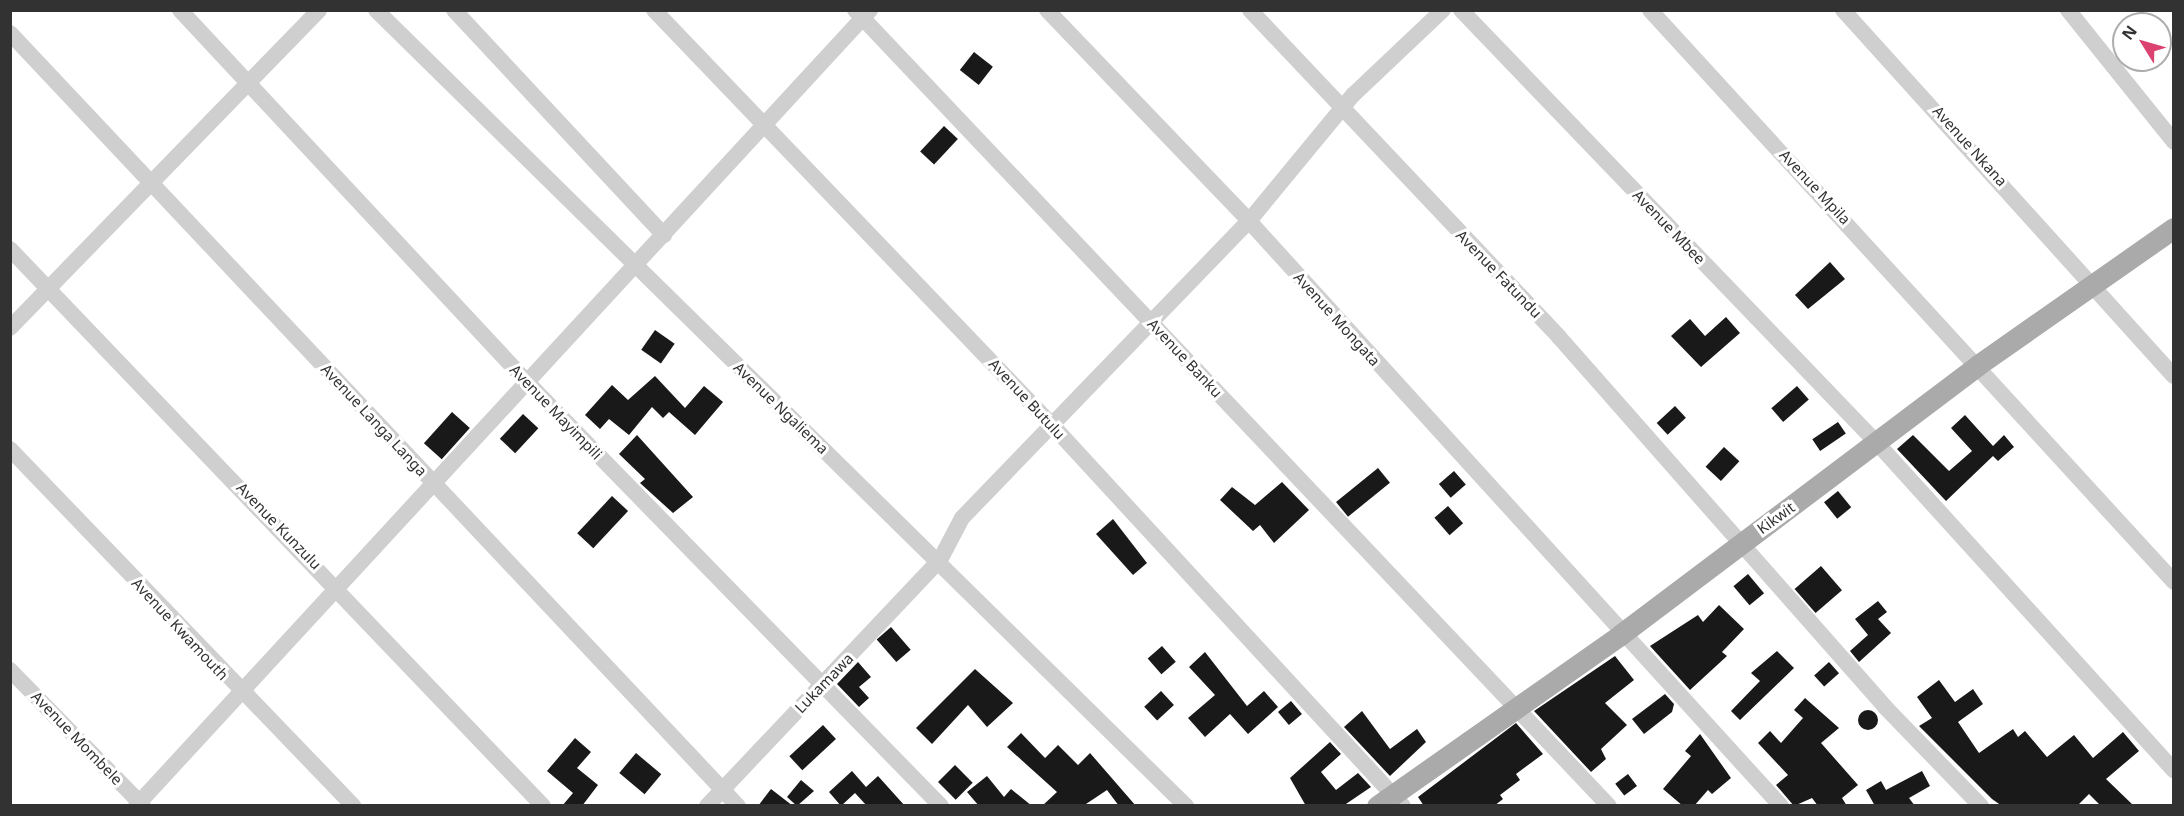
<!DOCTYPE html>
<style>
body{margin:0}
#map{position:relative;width:2184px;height:816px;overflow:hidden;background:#fff;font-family:"Noto Sans",sans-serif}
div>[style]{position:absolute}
.building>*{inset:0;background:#191919;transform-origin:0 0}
.round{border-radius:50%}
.minor>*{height:16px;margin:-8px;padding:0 8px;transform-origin:8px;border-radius:8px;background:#cfcfcf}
.major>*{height:21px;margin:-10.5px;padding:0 10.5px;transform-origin:10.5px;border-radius:10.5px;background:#aaa}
span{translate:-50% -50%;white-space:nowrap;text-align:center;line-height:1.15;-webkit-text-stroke:6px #fff;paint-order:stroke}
.street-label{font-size:15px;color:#323232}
.frame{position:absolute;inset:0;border:12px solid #323232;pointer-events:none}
.north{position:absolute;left:2112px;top:12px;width:60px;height:60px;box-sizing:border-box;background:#fff;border:2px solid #adadad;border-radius:50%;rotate:307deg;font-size:16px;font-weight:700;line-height:24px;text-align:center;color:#323232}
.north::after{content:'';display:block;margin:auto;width:21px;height:27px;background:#dc426f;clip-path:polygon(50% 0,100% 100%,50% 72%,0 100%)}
</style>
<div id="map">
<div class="building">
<i style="left:974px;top:52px;width:24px;height:23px;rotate:38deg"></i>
<i style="left:944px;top:126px;width:19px;height:35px;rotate:43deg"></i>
<i style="clip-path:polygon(1830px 262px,1845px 279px,1808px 309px,1795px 295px)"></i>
<i style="clip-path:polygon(1726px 317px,1740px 333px,1701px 367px,1671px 336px,1690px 319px,1705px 336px)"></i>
<i style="left:655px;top:330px;width:24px;height:24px;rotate:35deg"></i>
<i style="clip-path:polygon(655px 376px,685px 408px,704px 386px,723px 402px,695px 435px,669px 412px,663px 418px,652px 407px,629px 435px,609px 419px,600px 429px,585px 415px,612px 385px,628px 400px)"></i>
<i style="left:1797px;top:386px;width:18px;height:34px;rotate:49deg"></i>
<i style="left:1675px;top:406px;width:16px;height:25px;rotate:47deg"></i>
<i style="left:452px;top:412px;width:24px;height:42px;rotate:42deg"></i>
<i style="left:523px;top:414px;width:21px;height:34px;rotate:43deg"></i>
<i style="clip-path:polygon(1965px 415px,1993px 446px,2004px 435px,2014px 447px,1998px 461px,1993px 456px,1946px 501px,1897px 449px,1913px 435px,1949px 471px,1972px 451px,1951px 428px)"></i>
<i style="left:1838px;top:422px;width:14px;height:31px;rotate:56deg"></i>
<i style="clip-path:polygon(637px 435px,693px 497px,673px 513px,640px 483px,645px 479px,619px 454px)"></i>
<i style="left:1724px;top:447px;width:21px;height:27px;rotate:43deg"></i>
<i style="left:1378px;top:468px;width:19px;height:54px;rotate:51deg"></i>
<i style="left:1454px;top:471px;width:18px;height:20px;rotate:49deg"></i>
<i style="clip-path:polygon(1282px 482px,1309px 510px,1274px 543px,1260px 525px,1253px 531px,1220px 500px,1232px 487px,1255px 505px)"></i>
<i style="left:1838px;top:491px;width:21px;height:18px;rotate:51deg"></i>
<i style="left:612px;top:496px;width:22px;height:51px;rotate:43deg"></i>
<i style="left:1448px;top:506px;width:23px;height:18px;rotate:49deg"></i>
<i style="clip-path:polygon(1113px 519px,1147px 563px,1133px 575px,1096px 534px)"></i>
<i style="left:1821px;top:566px;width:32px;height:35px;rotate:49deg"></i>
<i style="left:1748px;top:574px;width:25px;height:19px;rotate:50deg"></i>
<i style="clip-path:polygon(1878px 601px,1887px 612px,1878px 619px,1891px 633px,1859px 662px,1850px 651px,1868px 635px,1855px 619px)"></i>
<i style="clip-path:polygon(1719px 605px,1744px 629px,1722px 652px,1727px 656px,1690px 690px,1650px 646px,1698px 615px,1703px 622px)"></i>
<i style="left:891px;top:627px;width:30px;height:19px;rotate:49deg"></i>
<i style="left:1162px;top:646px;width:21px;height:19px;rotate:49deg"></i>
<i style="clip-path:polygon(1777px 651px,1794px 668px,1740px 720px,1731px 711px,1760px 681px,1751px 673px)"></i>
<i style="clip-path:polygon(1205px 652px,1247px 706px,1264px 691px,1278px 707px,1248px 734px,1230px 714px,1205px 737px,1188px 718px,1215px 695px,1189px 667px)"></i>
<i style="clip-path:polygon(1615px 656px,1634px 680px,1605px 703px,1627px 725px,1601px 749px,1606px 759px,1591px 772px,1534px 711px)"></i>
<i style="clip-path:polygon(858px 662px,871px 677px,859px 687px,869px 698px,859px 707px,837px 684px)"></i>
<i style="left:1829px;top:662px;width:15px;height:20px;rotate:48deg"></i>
<i style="clip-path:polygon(975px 669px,1013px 703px,987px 727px,968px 705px,932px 744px,916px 728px)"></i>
<i style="clip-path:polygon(1939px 680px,1955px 702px,1973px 689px,1983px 704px,1958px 722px,1979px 753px,2013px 729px,2018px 737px,2025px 731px,2047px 757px,2074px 735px,2093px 758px,2123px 732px,2139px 751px,2106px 779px,2134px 806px,2101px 806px,2089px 794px,2077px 806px,2002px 806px,1992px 799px,1919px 726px,1932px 718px,1917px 697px)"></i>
<i style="left:1161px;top:691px;width:19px;height:23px;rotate:47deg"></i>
<i style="clip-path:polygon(1665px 694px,1674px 704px,1672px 712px,1644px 734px,1632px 719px)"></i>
<i style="clip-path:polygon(1805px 698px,1839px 728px,1821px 743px,1858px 785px,1842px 798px,1847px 806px,1818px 806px,1812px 798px,1794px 806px,1776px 785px,1788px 775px,1758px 743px,1770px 731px,1781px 743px,1803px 718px,1794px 710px)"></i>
<i style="left:1291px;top:701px;width:17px;height:17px;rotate:50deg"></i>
<i class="round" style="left:1858px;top:710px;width:20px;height:20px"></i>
<i style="clip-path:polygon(1362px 711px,1390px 749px,1417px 729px,1426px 742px,1390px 776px,1344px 727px)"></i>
<i style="clip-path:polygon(1516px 723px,1543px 754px,1516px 774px,1520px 780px,1500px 795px,1503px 799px,1494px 806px,1424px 806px,1418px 797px)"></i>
<i style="left:823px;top:725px;width:19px;height:46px;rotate:47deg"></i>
<i style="clip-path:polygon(1021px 733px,1045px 758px,1058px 745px,1078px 765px,1090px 753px,1136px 806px,1119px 806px,1107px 790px,1083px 806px,1042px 806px,1057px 792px,1007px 747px)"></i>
<i style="clip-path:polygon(1700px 734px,1731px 778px,1712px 794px,1708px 790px,1694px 806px,1683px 806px,1663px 789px,1691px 756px,1685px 751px)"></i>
<i style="clip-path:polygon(575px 738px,591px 752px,577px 768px,598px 785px,582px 806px,562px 806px,573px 793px,547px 771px)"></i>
<i style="clip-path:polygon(1330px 742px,1341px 754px,1321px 772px,1336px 790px,1358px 773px,1371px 787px,1343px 806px,1306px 806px,1290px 778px)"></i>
<i style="left:636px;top:753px;width:33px;height:26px;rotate:40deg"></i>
<i style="left:955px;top:765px;width:25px;height:24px;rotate:45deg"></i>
<i style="clip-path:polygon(852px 771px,866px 787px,878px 776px,905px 806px,867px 806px,855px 793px,841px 806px,829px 792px)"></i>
<i style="clip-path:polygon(1922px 771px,1930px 786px,1909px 798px,1915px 806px,1875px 806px,1866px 790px,1881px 781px,1886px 790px)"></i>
<i style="left:1628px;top:774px;width:15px;height:16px;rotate:53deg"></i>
<i style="clip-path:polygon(987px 776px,1004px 797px,1011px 789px,1032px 806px,979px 806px,967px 792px)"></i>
<i style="clip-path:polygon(801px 780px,814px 791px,797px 806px,787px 797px)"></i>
<i style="clip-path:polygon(771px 789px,793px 806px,758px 806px)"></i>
</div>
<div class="minor">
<i style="left:180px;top:10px;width:510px;rotate:46.99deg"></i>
<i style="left:528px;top:383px;width:591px;rotate:45.69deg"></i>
<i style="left:376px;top:10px;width:1136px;rotate:44.5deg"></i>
<i style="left:454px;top:10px;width:308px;rotate:47deg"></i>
<i style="left:654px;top:10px;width:574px;rotate:46.2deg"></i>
<i style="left:1051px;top:424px;width:519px;rotate:47.34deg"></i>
<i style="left:855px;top:10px;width:1096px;rotate:46.55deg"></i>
<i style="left:1047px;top:10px;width:292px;rotate:46.2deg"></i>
<i style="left:1249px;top:221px;width:791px;rotate:47.72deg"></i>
<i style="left:1250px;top:10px;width:450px;rotate:46.6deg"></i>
<i style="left:1559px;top:337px;width:493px;rotate:48.6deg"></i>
<i style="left:1885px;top:707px;width:138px;rotate:45.9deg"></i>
<i style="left:1461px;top:10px;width:600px;rotate:46.15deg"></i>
<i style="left:1877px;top:443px;width:442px;rotate:47.8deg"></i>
<i style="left:1650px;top:10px;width:776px;rotate:47.51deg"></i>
<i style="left:1843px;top:10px;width:493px;rotate:47.9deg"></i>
<i style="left:2068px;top:10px;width:169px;rotate:51.2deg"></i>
<i style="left:10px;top:33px;width:1062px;rotate:46.72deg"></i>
<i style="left:10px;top:249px;width:771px;rotate:46.26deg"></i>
<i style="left:10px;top:328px;width:443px;rotate:-45.8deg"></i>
<i style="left:10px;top:449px;width:495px;rotate:46.1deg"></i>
<i style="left:10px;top:670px;width:190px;rotate:45.6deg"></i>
<i style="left:136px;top:806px;width:1083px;rotate:-47.32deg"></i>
<i style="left:707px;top:806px;width:339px;rotate:-46.6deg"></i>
<i style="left:940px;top:560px;width:47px;rotate:-62.4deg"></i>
<i style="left:962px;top:518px;width:413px;rotate:-46deg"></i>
<i style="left:1249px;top:221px;width:163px;rotate:-50.5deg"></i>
<i style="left:1353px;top:95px;width:124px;rotate:-43.4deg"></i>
</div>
<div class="major">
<i style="left:1377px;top:806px;width:297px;rotate:-35.1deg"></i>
<i style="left:1620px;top:635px;width:448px;rotate:-37deg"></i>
<i style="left:1978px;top:365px;width:239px;rotate:-35deg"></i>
</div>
<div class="street-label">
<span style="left:1970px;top:146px;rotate:48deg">Avenue Nkana</span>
<span style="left:1815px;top:187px;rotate:47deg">Avenue Mpila</span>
<span style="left:1669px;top:227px;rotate:46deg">Avenue Mbee</span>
<span style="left:1499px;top:274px;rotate:46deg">Avenue Fatundu</span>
<span style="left:1337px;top:319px;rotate:48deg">Avenue Mongata</span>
<span style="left:1185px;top:358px;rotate:47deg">Avenue Banku</span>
<span style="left:1027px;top:399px;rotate:47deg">Avenue Butulu</span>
<span style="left:781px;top:408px;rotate:44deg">Avenue Ngaliema</span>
<span style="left:556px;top:412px;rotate:46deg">Avenue Mayimpili</span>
<span style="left:374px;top:420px;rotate:47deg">Avenue Langa Langa</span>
<span style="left:1776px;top:518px;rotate:-36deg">Kikwit</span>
<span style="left:279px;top:526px;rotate:46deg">Avenue Kunzulu</span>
<span style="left:180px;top:629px;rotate:47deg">Avenue Kwamouth</span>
<span style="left:824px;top:683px;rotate:-46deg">Lukamawa</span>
<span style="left:77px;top:738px;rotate:46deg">Avenue Mombele</span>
</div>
<div class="frame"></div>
<div class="north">N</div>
</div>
